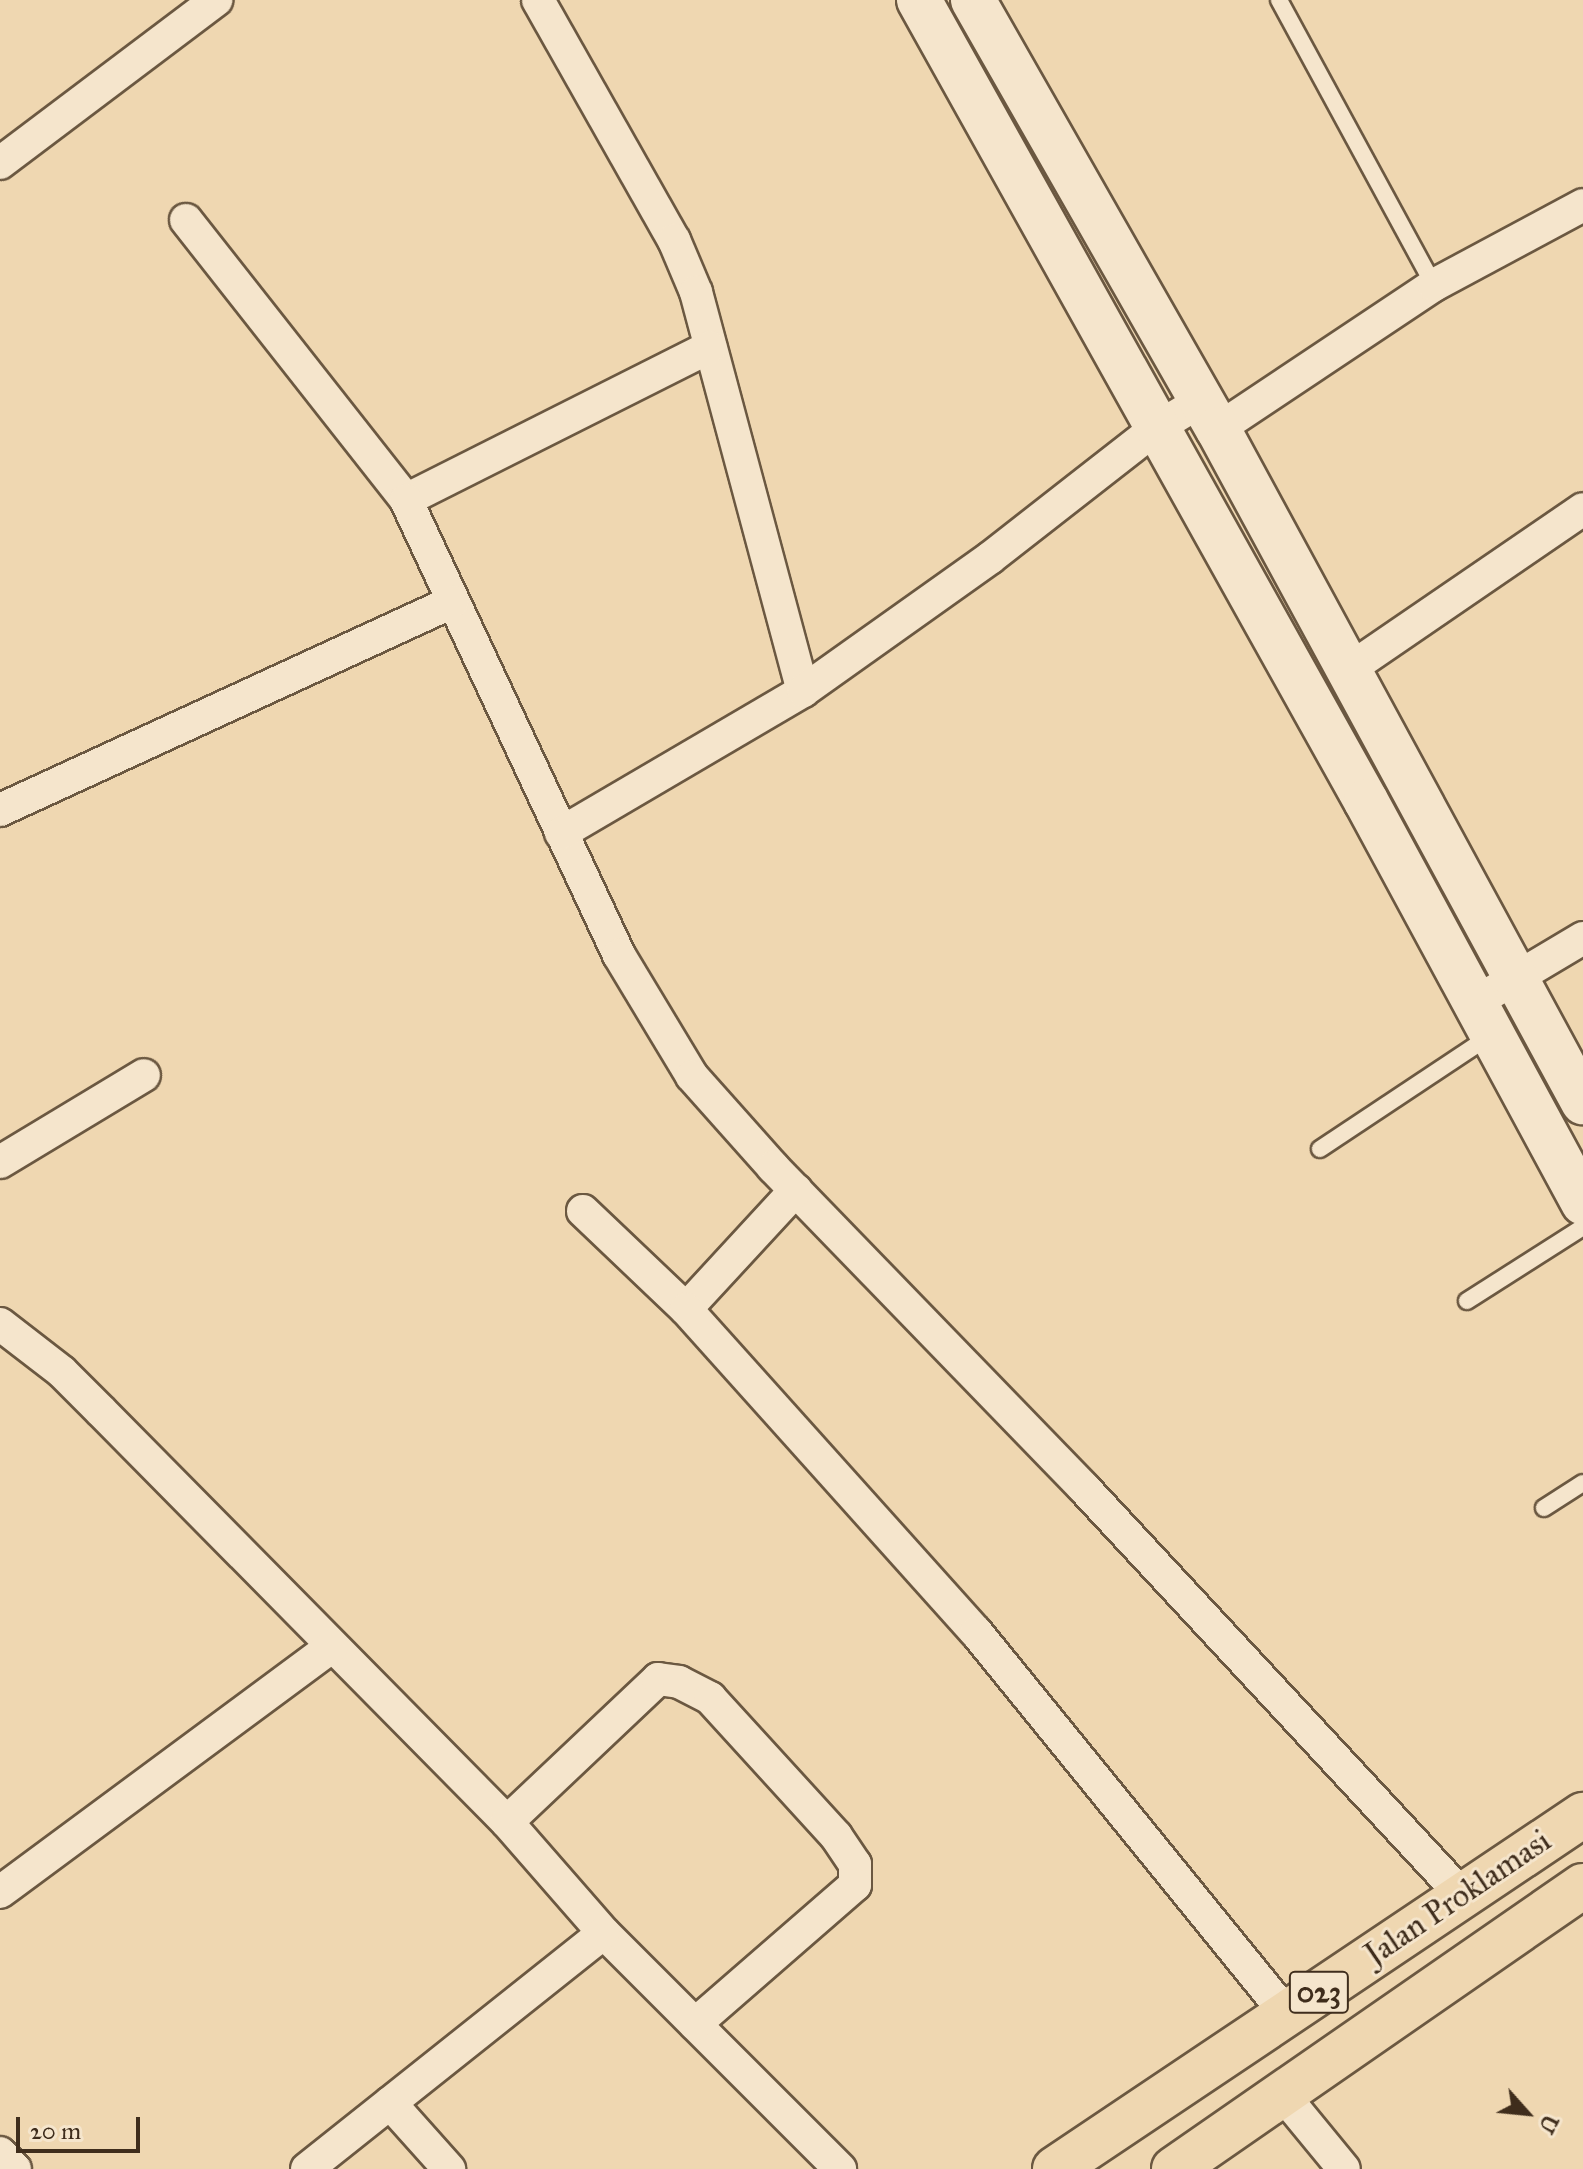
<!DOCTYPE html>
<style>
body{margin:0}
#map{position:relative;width:1583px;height:2169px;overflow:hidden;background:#efd7b1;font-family:"IM FELL Great Primer",serif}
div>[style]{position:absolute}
.roads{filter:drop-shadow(2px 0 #6b5841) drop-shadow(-2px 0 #6b5841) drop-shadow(0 2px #6b5841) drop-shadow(0 -2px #6b5841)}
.service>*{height:16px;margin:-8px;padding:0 8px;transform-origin:8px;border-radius:8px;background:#f5e5cc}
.minor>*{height:32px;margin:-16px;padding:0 16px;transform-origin:16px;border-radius:16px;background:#f5e5cc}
.secondary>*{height:44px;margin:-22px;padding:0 22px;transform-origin:22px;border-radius:22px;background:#f5e5cc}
.trunk>*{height:44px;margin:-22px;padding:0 22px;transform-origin:22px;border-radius:22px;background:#efd7b1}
span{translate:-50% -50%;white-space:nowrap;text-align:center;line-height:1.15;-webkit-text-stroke:6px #f5e5cc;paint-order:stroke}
.shield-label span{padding:2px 6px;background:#f5e5cc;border:2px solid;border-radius:6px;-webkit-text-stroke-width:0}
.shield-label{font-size:30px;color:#3f2d1c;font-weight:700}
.street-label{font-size:32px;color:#3f2d1c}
.north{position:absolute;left:1487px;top:2073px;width:80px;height:80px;-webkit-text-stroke:6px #f5e5cc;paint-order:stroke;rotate:117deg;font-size:22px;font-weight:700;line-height:32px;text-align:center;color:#3f2d1c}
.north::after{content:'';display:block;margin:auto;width:28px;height:36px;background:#3f2d1c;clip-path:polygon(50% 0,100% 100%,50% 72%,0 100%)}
.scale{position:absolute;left:16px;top:2117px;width:124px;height:36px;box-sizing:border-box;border:4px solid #3f2d1c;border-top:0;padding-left:10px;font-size:24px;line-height:28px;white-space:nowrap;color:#3f2d1c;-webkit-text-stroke:6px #f5e5cc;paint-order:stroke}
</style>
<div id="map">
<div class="roads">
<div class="service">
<i style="left:1279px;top:0;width:324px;rotate:61.5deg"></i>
<i style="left:1320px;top:1149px;width:204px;rotate:-33.6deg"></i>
<i style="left:1467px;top:1301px;width:138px;rotate:-32.5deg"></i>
<i style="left:1544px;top:1508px;width:46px;rotate:-32.7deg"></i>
</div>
<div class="minor">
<i style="left:538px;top:0;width:276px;rotate:60.5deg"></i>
<i style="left:674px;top:240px;width:56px;rotate:67.1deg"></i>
<i style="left:696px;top:292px;width:413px;rotate:75deg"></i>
<i style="left:0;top:163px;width:271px;rotate:-37deg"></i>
<i style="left:186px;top:220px;width:356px;rotate:51.8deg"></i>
<i style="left:710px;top:347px;width:340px;rotate:153.3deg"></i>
<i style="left:406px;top:500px;width:502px;rotate:64.91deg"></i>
<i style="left:619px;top:955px;width:141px;rotate:58.9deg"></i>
<i style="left:692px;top:1076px;width:122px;rotate:48.3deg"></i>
<i style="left:773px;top:1167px;width:446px;rotate:45.9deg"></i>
<i style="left:1083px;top:1487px;width:554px;rotate:47.12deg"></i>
<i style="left:1218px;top:429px;width:260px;rotate:-33.7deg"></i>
<i style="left:1434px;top:285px;width:169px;rotate:-28.2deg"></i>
<i style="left:1351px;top:668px;width:281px;rotate:-34.4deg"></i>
<i style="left:0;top:810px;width:498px;rotate:-24.7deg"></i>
<i style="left:561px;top:833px;width:281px;rotate:-30.4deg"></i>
<i style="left:803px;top:691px;width:229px;rotate:-35.4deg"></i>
<i style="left:990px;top:558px;width:209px;rotate:-38deg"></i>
<i style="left:1155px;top:429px;width:54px;rotate:-31.3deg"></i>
<i style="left:1474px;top:1003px;width:127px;rotate:-30.8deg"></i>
<i style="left:0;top:1162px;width:168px;rotate:-31.1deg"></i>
<i style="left:583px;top:1211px;width:142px;rotate:43.6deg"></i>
<i style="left:686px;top:1309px;width:162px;rotate:-47.3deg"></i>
<i style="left:686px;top:1309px;width:434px;rotate:48.1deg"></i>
<i style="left:976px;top:1632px;width:493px;rotate:50.9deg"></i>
<i style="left:0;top:1324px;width:78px;rotate:37.7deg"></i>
<i style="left:62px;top:1372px;width:55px;rotate:45deg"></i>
<i style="left:101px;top:1411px;width:578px;rotate:45.35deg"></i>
<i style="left:507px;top:1822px;width:147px;rotate:48.9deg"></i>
<i style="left:604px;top:1933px;width:334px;rotate:45deg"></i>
<i style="left:507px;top:1822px;width:208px;rotate:-43.4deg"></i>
<i style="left:658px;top:1679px;width:21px;rotate:8deg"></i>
<i style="left:679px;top:1682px;width:35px;rotate:27deg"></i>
<i style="left:710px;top:1698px;width:187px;rotate:47.6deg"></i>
<i style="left:836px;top:1836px;width:34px;rotate:56deg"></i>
<i style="left:855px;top:1864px;width:21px;rotate:90deg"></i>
<i style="left:855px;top:1885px;width:212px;rotate:139deg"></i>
<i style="left:0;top:1892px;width:413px;rotate:-36.5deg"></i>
<i style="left:1284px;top:2096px;width:94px;rotate:50.6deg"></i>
<i style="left:390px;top:2103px;width:89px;rotate:48.2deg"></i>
<i style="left:0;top:2153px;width:22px;rotate:47deg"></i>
<i style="left:307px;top:2169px;width:379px;rotate:-38.5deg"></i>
</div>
<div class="secondary">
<i style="left:919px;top:0;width:917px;rotate:60.84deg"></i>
<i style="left:1366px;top:801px;width:457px;rotate:61.6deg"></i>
<i style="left:973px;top:0;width:494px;rotate:60.3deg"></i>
<i style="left:1218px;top:429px;width:766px;rotate:61.53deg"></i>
</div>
<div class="trunk">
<i style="left:1055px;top:2169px;width:636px;rotate:-33.84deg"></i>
<i style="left:1174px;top:2169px;width:497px;rotate:-34.7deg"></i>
</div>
</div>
<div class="shield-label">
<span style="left:1319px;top:1992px">023</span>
</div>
<div class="street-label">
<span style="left:1458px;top:1898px;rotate:-34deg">Jalan Proklamasi</span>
</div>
<div class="north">U</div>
<div class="scale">20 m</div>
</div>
